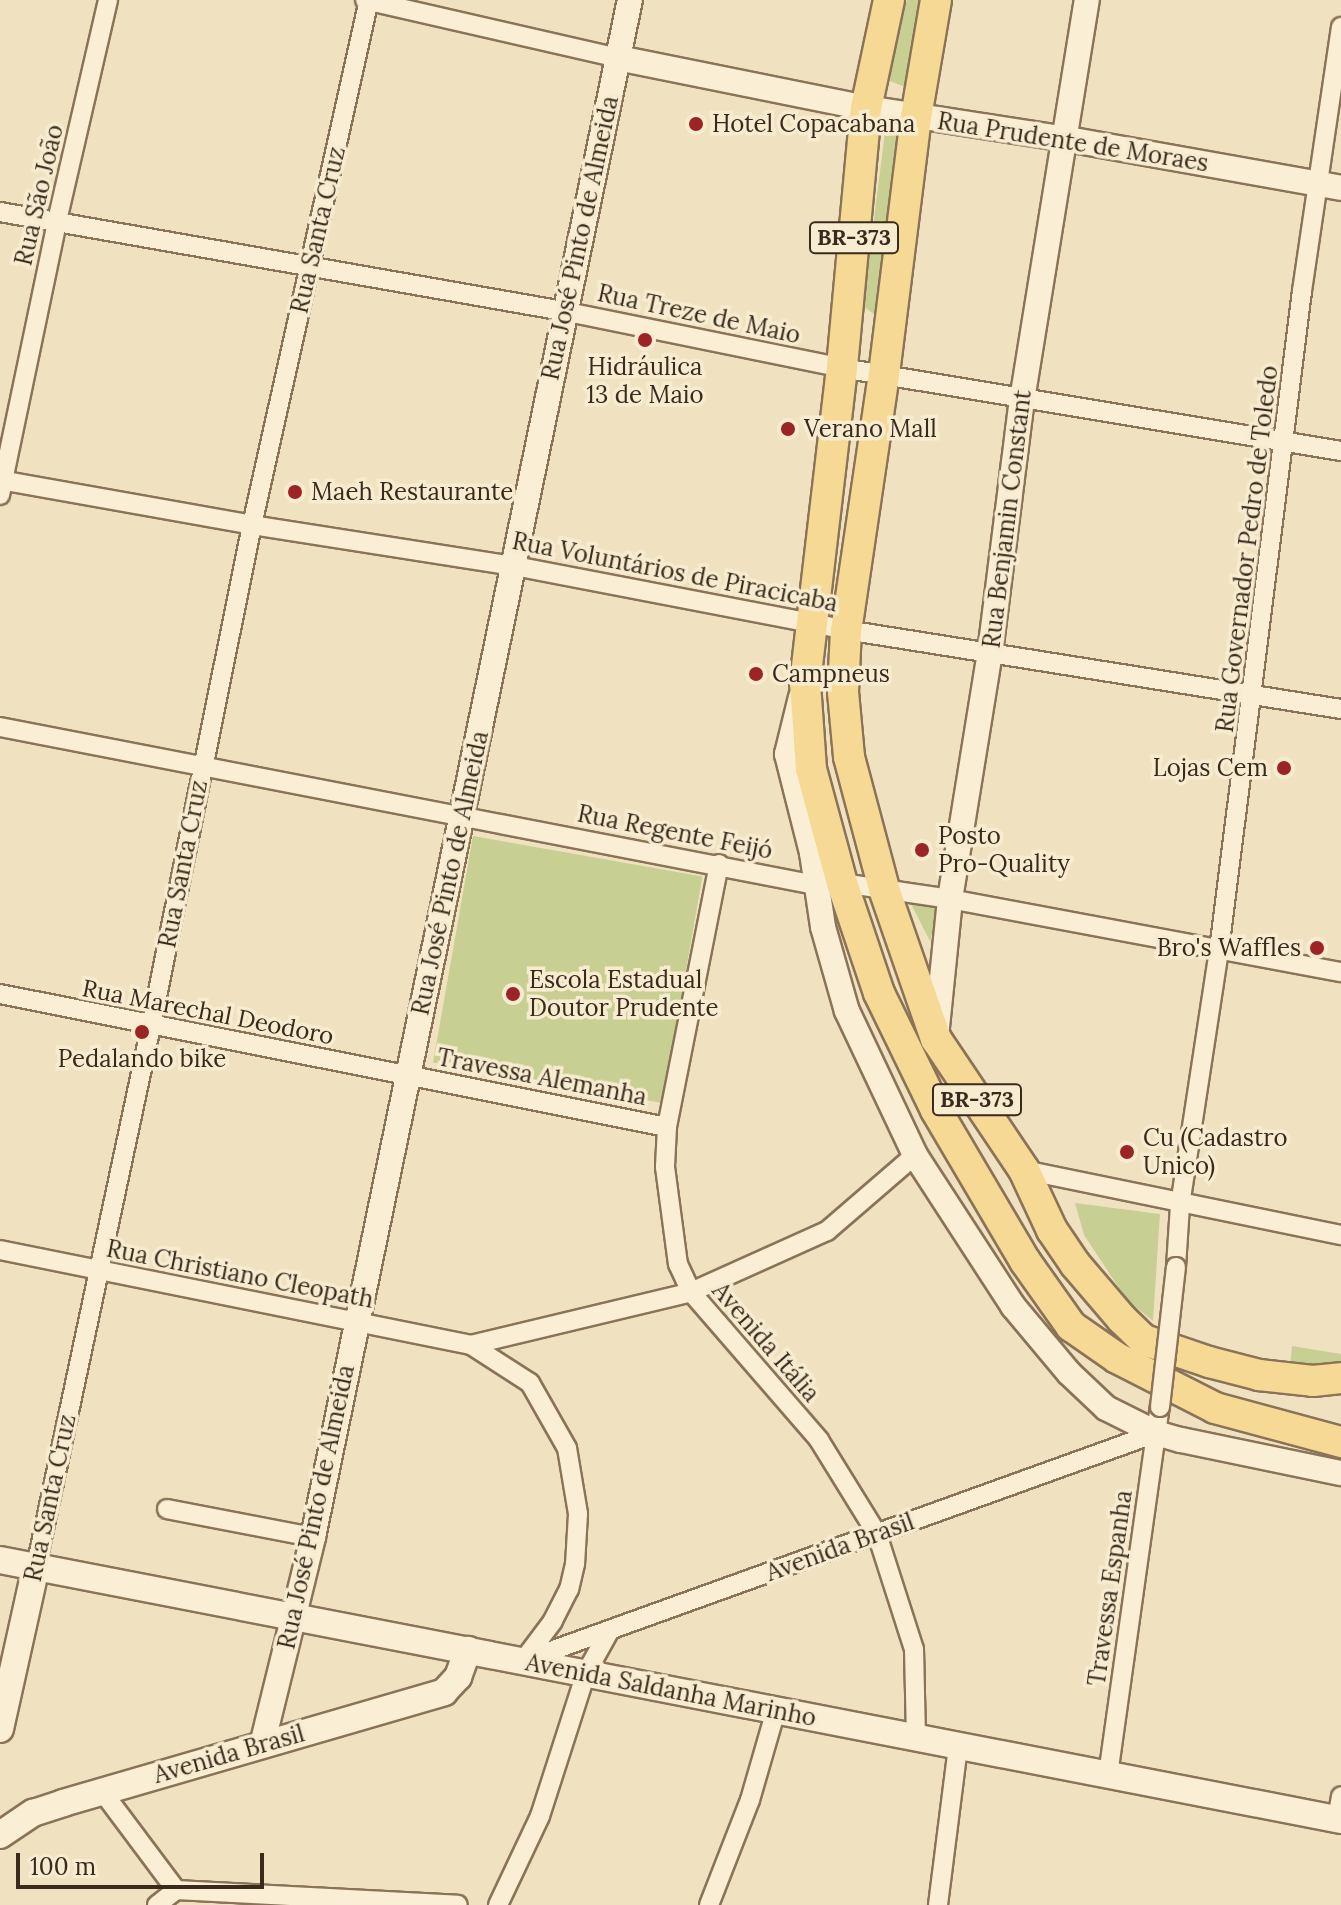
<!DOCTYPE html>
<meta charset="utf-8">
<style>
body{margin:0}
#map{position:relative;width:1341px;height:1905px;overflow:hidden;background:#f0e2c0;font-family:Lora,serif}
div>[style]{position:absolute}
.green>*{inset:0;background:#c7cf93;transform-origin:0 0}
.roads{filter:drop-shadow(2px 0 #8a7357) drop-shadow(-2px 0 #8a7357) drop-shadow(0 2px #8a7357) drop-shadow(0 -2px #8a7357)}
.minor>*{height:18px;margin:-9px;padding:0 9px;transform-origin:9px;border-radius:9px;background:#faefd4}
.tertiary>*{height:24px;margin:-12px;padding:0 12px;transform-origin:12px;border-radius:12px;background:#faefd4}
.secondary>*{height:26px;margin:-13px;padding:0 13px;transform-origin:13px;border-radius:13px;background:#faefd4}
.primary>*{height:30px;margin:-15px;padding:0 15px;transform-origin:15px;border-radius:15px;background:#f6d995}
.bridges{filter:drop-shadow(2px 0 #8a7357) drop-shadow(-2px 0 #8a7357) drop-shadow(0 2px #8a7357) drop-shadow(0 -2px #8a7357)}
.minor-bridge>*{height:18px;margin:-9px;padding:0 9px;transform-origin:9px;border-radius:9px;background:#faefd4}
.dots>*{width:22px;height:22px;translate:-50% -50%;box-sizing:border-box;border:4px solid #f7ecd0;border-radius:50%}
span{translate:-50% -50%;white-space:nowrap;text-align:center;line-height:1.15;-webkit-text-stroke:7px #f7ecd0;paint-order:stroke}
.shield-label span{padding:2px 6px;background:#f7ecd0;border:2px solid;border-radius:6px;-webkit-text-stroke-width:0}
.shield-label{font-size:22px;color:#392a1c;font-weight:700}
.poi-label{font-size:24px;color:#392a1c}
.left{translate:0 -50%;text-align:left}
.right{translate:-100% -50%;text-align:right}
.street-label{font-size:24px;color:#392a1c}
.scale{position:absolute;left:16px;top:1853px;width:248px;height:36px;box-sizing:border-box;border:4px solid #392a1c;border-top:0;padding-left:10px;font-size:24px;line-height:28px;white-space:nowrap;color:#392a1c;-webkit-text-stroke:6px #f7ecd0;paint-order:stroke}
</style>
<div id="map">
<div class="green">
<i style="clip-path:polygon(907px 0,926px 0,910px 89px,890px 81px,893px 49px)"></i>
<i style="clip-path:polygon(886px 124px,905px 131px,878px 317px,863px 306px)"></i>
<i style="left:473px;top:836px;width:233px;height:230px;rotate:10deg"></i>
<i style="clip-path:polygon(911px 904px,938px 905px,930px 942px,930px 941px)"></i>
<i style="clip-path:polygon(1075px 1203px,1160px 1214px,1153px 1321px,1127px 1300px,1084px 1235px)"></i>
<i style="clip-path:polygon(1292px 1346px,1341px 1354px,1341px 1367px,1290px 1366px)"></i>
</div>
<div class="roads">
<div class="minor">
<i style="left:365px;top:0;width:260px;rotate:12.9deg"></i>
<i style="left:0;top:212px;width:572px;rotate:9.97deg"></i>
<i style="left:563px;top:311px;width:285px;rotate:11.5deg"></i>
<i style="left:842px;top:368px;width:506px;rotate:9.44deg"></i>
<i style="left:0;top:480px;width:256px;rotate:10.1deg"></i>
<i style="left:252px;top:525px;width:266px;rotate:8.9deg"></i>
<i style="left:515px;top:566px;width:337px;rotate:10.9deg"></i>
<i style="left:846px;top:630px;width:501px;rotate:9.07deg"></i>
<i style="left:0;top:495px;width:280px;rotate:-78.2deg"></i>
<i style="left:57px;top:221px;width:227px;rotate:-77deg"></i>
<i style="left:0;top:727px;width:830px;rotate:10.97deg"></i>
<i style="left:815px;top:885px;width:27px;rotate:-4deg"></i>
<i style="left:842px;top:883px;width:109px;rotate:8.4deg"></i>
<i style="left:950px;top:899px;width:398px;rotate:10.6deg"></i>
<i style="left:719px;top:864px;width:268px;rotate:101.2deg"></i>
<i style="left:667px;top:1127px;width:40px;rotate:92.9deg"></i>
<i style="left:665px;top:1167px;width:98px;rotate:82.4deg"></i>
<i style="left:678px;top:1264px;width:31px;rotate:65deg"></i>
<i style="left:691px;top:1292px;width:196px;rotate:49.1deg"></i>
<i style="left:819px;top:1440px;width:110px;rotate:58.3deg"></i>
<i style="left:877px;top:1534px;width:121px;rotate:72.2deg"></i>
<i style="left:914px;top:1649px;width:88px;rotate:88.7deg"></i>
<i style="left:0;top:994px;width:680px;rotate:11.28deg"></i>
<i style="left:1024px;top:1170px;width:324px;rotate:11.6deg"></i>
<i style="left:0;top:1250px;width:480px;rotate:11.4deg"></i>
<i style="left:471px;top:1345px;width:70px;rotate:32.8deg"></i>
<i style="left:530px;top:1383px;width:75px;rotate:60.4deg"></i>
<i style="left:567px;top:1448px;width:67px;rotate:80.5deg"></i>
<i style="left:578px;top:1514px;width:50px;rotate:93.4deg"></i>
<i style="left:575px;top:1564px;width:26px;rotate:103deg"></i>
<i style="left:569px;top:1589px;width:36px;rotate:117deg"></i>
<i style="left:553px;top:1621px;width:50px;rotate:126.9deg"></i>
<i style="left:1176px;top:1267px;width:62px;rotate:-86.3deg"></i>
<i style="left:1180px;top:1205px;width:258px;rotate:-81.3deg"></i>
<i style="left:1219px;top:950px;width:664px;rotate:-82.82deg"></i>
<i style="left:1302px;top:291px;width:267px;rotate:-81.6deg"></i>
<i style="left:471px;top:1345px;width:226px;rotate:-13.5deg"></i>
<i style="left:691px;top:1292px;width:149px;rotate:-24.2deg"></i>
<i style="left:827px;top:1231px;width:116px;rotate:-40.8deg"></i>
<i style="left:167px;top:1509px;width:149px;rotate:10.9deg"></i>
<i style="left:36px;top:1567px;width:553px;rotate:-78deg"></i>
<i style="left:151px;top:1026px;width:511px;rotate:-78.6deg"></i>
<i style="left:252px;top:525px;width:538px;rotate:-77.44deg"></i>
<i style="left:523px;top:1661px;width:673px;rotate:-19.81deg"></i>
<i style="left:1108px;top:1775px;width:372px;rotate:-82deg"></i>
<i style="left:102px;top:1791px;width:124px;rotate:53.2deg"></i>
<i style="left:176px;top:1890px;width:282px;rotate:3deg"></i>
<i style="left:1337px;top:1819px;width:23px;rotate:-80deg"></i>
<i style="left:157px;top:1905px;width:24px;rotate:-38deg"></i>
<i style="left:498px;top:1905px;width:98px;rotate:-64.7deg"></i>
<i style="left:540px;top:1816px;width:150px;rotate:-72.2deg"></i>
<i style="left:586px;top:1673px;width:49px;rotate:-60.8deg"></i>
<i style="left:709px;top:1905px;width:113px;rotate:-68.7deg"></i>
<i style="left:750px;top:1800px;width:94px;rotate:-73.9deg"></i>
<i style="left:938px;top:1905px;width:160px;rotate:-82.8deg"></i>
</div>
<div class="tertiary">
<i style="left:618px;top:58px;width:253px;rotate:11.4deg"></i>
<i style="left:866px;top:108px;width:203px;rotate:8.8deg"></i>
<i style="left:1067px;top:139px;width:278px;rotate:10.1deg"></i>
<i style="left:801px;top:697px;width:59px;rotate:103.8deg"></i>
<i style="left:787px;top:754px;width:102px;rotate:75.8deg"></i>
<i style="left:812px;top:853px;width:75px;rotate:81.5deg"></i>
<i style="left:823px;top:927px;width:87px;rotate:74.1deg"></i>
<i style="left:847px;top:1011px;width:159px;rotate:64.7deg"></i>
<i style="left:915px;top:1155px;width:180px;rotate:57deg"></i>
<i style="left:1013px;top:1306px;width:87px;rotate:50.1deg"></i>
<i style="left:1069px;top:1373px;width:51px;rotate:43.4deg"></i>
<i style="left:1106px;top:1408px;width:56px;rotate:26.6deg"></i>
<i style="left:1156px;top:1433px;width:26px;rotate:16deg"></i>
<i style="left:1181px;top:1440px;width:163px;rotate:11.7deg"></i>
<i style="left:936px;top:1037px;width:139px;rotate:-84.2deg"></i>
<i style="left:950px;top:899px;width:250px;rotate:-80.8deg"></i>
<i style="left:990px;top:652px;width:254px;rotate:-82.8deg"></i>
<i style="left:1022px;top:400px;width:405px;rotate:-80.8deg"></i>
<i style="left:262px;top:1745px;width:214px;rotate:-76.2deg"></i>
<i style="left:313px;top:1537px;width:1569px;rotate:-78.35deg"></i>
</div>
<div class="secondary">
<i style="left:0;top:1560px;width:1366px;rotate:10.97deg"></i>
<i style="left:0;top:1729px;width:166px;rotate:-77.5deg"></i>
<i style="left:0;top:1835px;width:40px;rotate:-34deg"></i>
<i style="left:33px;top:1813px;width:32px;rotate:-18deg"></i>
<i style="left:63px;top:1803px;width:397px;rotate:-16.2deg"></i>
<i style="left:444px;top:1692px;width:21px;rotate:-47deg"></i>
<i style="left:458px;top:1677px;width:29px;rotate:-70deg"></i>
</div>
<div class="primary">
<i style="left:889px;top:0;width:110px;rotate:102deg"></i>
<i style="left:866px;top:108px;width:261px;rotate:95.3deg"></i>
<i style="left:842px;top:368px;width:317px;rotate:96.7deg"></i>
<i style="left:805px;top:683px;width:86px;rotate:86deg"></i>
<i style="left:811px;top:769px;width:118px;rotate:74.8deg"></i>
<i style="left:842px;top:883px;width:116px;rotate:71.4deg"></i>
<i style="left:879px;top:993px;width:130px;rotate:64deg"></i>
<i style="left:936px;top:1110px;width:175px;rotate:59.5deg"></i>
<i style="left:1025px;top:1261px;width:80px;rotate:54.7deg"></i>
<i style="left:1071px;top:1326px;width:56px;rotate:34.8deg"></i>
<i style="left:1117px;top:1358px;width:110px;rotate:27deg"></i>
<i style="left:1215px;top:1408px;width:131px;rotate:15.1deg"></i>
<i style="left:936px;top:0;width:119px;rotate:99.7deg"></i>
<i style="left:916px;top:117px;width:259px;rotate:97.1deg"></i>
<i style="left:884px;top:374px;width:259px;rotate:98.4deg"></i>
<i style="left:846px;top:630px;width:62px;rotate:92.8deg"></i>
<i style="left:843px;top:692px;width:65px;rotate:84.7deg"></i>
<i style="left:849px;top:757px;width:137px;rotate:75.1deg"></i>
<i style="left:884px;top:889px;width:159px;rotate:70.9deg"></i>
<i style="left:936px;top:1039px;width:158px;rotate:56.1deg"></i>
<i style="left:1024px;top:1170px;width:66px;rotate:65deg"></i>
<i style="left:1052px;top:1230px;width:41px;rotate:55.9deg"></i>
<i style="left:1075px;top:1264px;width:72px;rotate:49.5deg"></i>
<i style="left:1122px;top:1319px;width:30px;rotate:44deg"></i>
<i style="left:1144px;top:1340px;width:69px;rotate:18.7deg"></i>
<i style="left:1209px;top:1362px;width:52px;rotate:14.6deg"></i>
<i style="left:1259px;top:1375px;width:54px;rotate:6.3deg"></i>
<i style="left:1313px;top:1381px;width:28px;rotate:-6deg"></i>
</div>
</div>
<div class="bridges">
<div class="minor-bridge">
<i style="left:1160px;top:1407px;width:141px;rotate:-83.5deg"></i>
</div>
</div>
<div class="dots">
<i style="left:696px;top:124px;background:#9c2424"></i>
<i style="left:645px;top:340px;background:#9c2424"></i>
<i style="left:788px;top:429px;background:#9c2424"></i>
<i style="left:295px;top:492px;background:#9c2424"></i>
<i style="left:756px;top:674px;background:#9c2424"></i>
<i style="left:1284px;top:768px;background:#9c2424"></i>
<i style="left:922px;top:850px;background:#9c2424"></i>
<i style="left:1317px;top:948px;background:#9c2424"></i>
<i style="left:513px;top:994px;background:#9c2424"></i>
<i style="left:142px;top:1032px;background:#9c2424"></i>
<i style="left:1127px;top:1152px;background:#9c2424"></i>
</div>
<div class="shield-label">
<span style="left:854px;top:238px">BR-373</span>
<span style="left:977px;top:1100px">BR-373</span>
</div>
<div class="poi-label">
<span class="left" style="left:712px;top:124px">Hotel Copacabana</span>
<span style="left:645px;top:381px">Hidráulica<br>13 de Maio</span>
<span class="left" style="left:804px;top:429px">Verano Mall</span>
<span class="left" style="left:311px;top:492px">Maeh Restaurante</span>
<span class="left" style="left:772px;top:674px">Campneus</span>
<span class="right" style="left:1268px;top:768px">Lojas Cem</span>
<span class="left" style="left:938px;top:850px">Posto<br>Pro-Quality</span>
<span class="right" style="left:1301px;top:948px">Bro's Waffles</span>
<span class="left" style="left:529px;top:994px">Escola Estadual<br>Doutor Prudente</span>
<span style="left:142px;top:1059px">Pedalando bike</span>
<span class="left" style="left:1143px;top:1152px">Cu (Cadastro<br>Unico)</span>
</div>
<div class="street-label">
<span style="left:1073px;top:142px;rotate:9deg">Rua Prudente de Moraes</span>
<span style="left:39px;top:195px;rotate:-77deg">Rua São João</span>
<span style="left:318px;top:230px;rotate:-77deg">Rua Santa Cruz</span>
<span style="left:580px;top:238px;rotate:-78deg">Rua José Pinto de Almeida</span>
<span style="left:699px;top:314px;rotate:12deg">Rua Treze de Maio</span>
<span style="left:1007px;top:519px;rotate:-83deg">Rua Benjamin Constant</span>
<span style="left:1247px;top:549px;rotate:-83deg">Rua Governador Pedro de Toledo</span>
<span style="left:675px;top:572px;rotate:11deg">Rua Voluntários de Piracicaba</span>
<span style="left:675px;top:832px;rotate:11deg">Rua Regente Feijó</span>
<span style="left:183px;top:864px;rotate:-79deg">Rua Santa Cruz</span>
<span style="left:450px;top:873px;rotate:-78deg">Rua José Pinto de Almeida</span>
<span style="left:208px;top:1012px;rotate:11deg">Rua Marechal Deodoro</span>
<span style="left:542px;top:1077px;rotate:11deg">Travessa Alemanha</span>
<span style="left:240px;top:1274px;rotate:11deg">Rua Christiano Cleopath</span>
<span style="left:766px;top:1342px;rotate:49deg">Avenida Itália</span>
<span style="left:50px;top:1498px;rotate:-78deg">Rua Santa Cruz</span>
<span style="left:316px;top:1507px;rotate:-78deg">Rua José Pinto de Almeida</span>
<span style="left:840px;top:1547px;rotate:-20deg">Avenida Brasil</span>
<span style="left:1110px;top:1588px;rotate:-82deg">Travessa Espanha</span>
<span style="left:671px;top:1690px;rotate:11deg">Avenida Saldanha Marinho</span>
<span style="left:229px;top:1754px;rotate:-16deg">Avenida Brasil</span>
</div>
<div class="scale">100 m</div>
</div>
